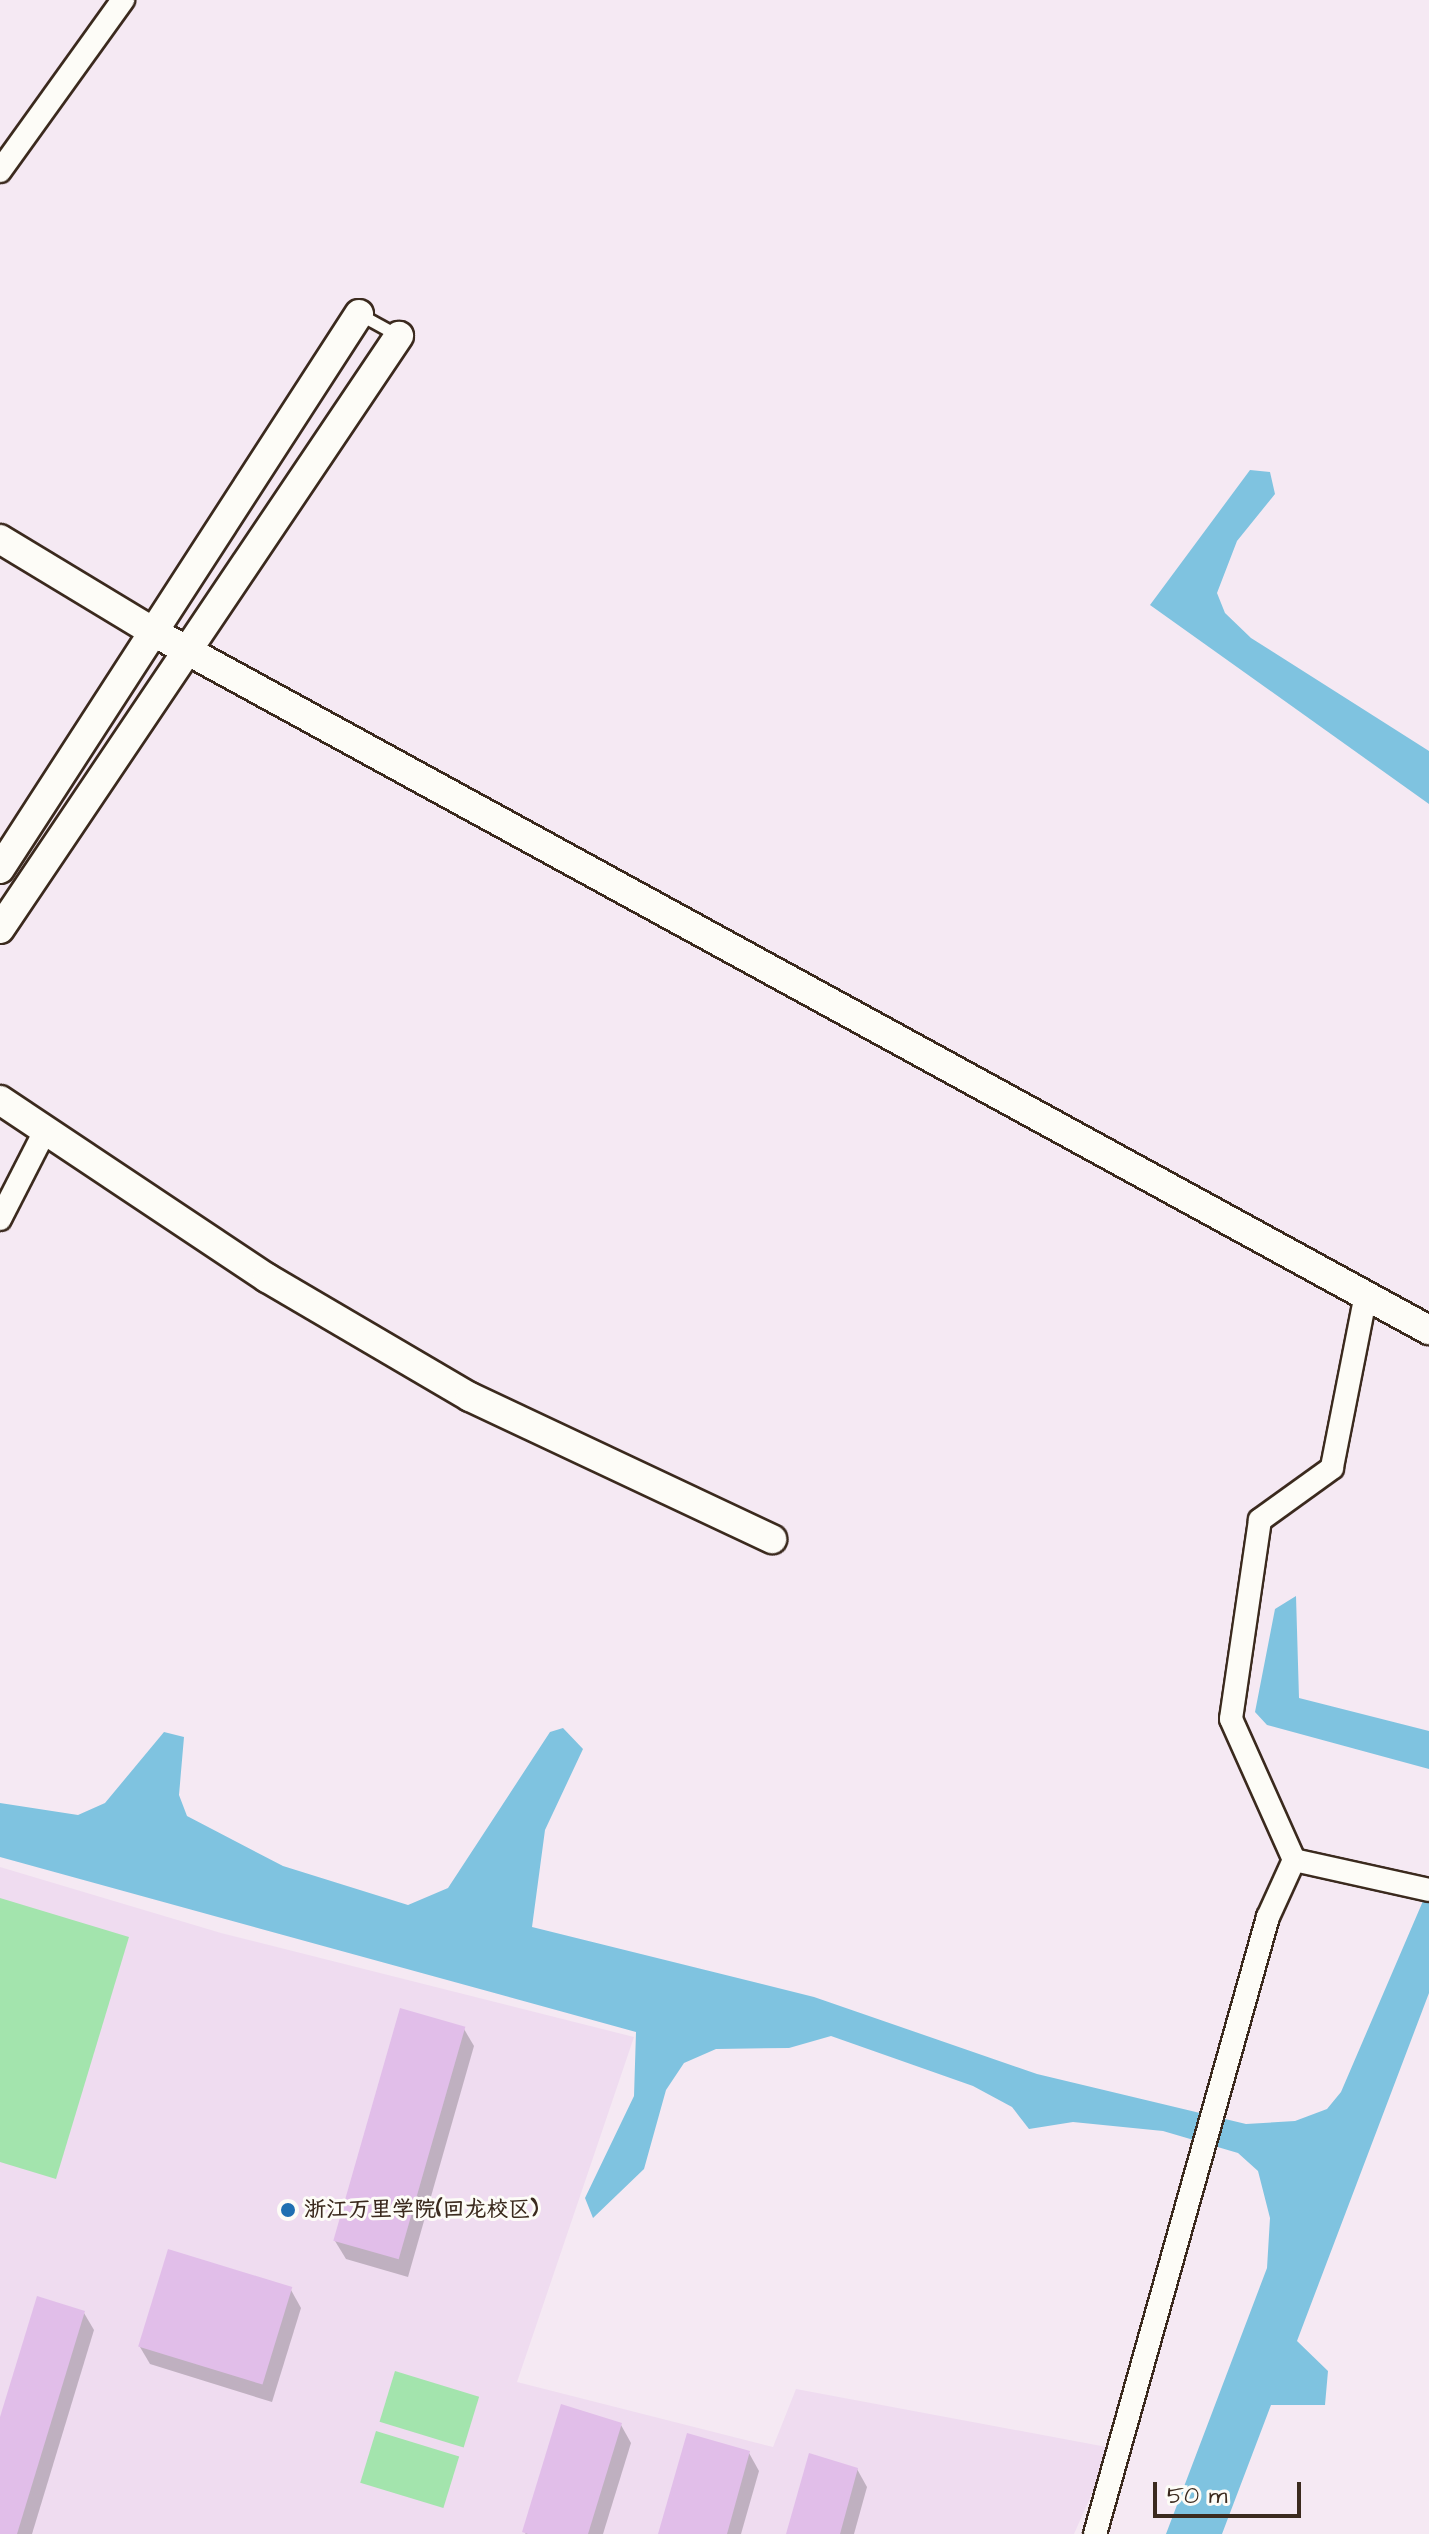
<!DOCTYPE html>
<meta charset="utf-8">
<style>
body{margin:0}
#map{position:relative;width:1429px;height:2534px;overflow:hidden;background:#f5e9f3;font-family:"Architects Daughter","LXGW WenKai TC",sans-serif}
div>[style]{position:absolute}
.built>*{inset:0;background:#efdcf0}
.green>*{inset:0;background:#a3e4ad;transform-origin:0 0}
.water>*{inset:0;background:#7fc3e0}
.shadow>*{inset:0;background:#0003}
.building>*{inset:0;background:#e1bee9;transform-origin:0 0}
.roads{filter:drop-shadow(2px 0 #3b2a1e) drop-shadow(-2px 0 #3b2a1e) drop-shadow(0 2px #3b2a1e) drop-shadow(0 -2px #3b2a1e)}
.service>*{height:11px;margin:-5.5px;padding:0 5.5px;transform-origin:5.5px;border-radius:5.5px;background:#fdfcf7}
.minor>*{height:22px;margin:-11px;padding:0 11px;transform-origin:11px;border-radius:11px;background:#fdfcf7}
.tertiary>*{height:28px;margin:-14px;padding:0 14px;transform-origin:14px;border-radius:14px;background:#fdfcf7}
.dots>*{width:22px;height:22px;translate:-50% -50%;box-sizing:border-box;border:4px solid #fdfcf7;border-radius:50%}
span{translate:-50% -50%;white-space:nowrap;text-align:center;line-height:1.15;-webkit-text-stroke:6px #fdfcf7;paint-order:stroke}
.poi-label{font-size:22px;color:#3b2a1e;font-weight:700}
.left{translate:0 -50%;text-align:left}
.scale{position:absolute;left:1153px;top:2482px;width:148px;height:36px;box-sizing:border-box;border:4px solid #3b2a1e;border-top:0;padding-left:10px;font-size:24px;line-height:28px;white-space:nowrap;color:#3b2a1e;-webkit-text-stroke:6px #fdfcf7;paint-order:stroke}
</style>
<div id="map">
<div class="built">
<i style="clip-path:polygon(0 1867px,221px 1933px,634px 2037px,517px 2382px,773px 2447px,796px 2389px,1112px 2448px,1074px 2534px,0 2534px)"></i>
</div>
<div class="green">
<i style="clip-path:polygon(0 1898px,129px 1937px,56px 2179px,0 2162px)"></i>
<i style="left:395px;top:2371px;width:88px;height:53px;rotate:17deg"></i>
<i style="left:376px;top:2431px;width:87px;height:54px;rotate:17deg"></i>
</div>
<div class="water">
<i style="clip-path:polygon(1250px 470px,1270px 472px,1275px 494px,1237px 541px,1217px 593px,1225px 613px,1251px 638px,1429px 751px,1429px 804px,1150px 605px)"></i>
<i style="clip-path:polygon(1296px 1596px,1299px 1698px,1429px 1731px,1429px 1769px,1267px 1725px,1255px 1712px,1275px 1609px)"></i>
<i style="clip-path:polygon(563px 1728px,583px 1749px,545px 1830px,532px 1927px,814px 1997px,1037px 2074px,1246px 2124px,1295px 2121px,1327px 2109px,1341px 2092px,1429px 1887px,1429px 1993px,1297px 2341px,1328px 2371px,1325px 2405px,1271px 2405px,1222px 2534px,1166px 2534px,1267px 2268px,1270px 2218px,1258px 2171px,1238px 2153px,1163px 2131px,1073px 2122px,1029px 2129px,1012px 2107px,973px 2086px,831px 2036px,789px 2048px,716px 2049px,684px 2063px,666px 2090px,644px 2169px,593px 2218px,585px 2198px,634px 2096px,636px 2032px,0 1857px,0 1803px,78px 1815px,105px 1803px,164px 1732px,184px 1737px,179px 1795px,187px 1816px,283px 1866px,408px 1905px,448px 1888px,550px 1732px)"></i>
</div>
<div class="shadow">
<i style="clip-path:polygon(464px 2029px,474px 2046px,408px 2277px,346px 2259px,335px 2241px)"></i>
<i style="clip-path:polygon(291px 2290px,301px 2308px,272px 2402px,150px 2364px,140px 2347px)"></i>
<i style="clip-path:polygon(84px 2313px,94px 2330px,32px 2534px,0 2534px,0 2424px)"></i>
<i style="clip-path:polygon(621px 2425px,631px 2443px,603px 2534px,525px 2534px)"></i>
<i style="clip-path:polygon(749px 2453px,759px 2471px,741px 2534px,660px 2534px)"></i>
<i style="clip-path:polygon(857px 2469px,867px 2487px,854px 2534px,788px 2534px)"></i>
</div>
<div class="building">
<i style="left:400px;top:2008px;width:68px;height:242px;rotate:16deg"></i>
<i style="left:168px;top:2249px;width:130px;height:102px;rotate:17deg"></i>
<i style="clip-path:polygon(37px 2296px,85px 2311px,17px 2534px,0 2534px,0 2417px)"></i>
<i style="clip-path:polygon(561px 2404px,622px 2423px,588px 2534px,528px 2534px,522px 2532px)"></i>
<i style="clip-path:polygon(687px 2433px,750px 2451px,727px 2534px,658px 2534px)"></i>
<i style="clip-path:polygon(809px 2453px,858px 2468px,840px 2534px,786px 2534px)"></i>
</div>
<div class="roads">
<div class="service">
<i style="left:361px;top:315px;width:43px;rotate:28.9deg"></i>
</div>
<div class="minor">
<i style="left:0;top:171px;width:211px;rotate:-54.3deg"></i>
<i style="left:0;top:1219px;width:99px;rotate:-62.9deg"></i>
<i style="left:1366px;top:1294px;width:177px;rotate:101.1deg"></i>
<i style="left:1332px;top:1468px;width:89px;rotate:144.2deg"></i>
<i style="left:1260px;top:1520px;width:201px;rotate:98.3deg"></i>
<i style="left:1231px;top:1719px;width:154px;rotate:65.9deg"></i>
<i style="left:1294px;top:1860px;width:138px;rotate:12.5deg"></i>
<i style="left:1095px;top:2534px;width:641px;rotate:-74.34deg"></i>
<i style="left:1268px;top:1917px;width:63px;rotate:-65.5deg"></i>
</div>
<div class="tertiary">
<i style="left:0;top:539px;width:184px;rotate:31.2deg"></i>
<i style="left:157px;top:634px;width:1450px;rotate:28.69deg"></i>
<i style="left:0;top:869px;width:661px;rotate:-57.1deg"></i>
<i style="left:0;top:929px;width:715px;rotate:-56.07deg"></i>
<i style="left:0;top:1100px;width:321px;rotate:33.7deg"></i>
<i style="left:267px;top:1278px;width:235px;rotate:30.4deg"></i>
<i style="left:470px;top:1397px;width:334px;rotate:25.2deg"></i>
</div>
</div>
<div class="dots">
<i style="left:288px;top:2210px;background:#1f6fb2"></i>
</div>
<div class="poi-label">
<span class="left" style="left:304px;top:2210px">浙江万里学院(回龙校区)</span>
</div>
<div class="scale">50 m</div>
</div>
